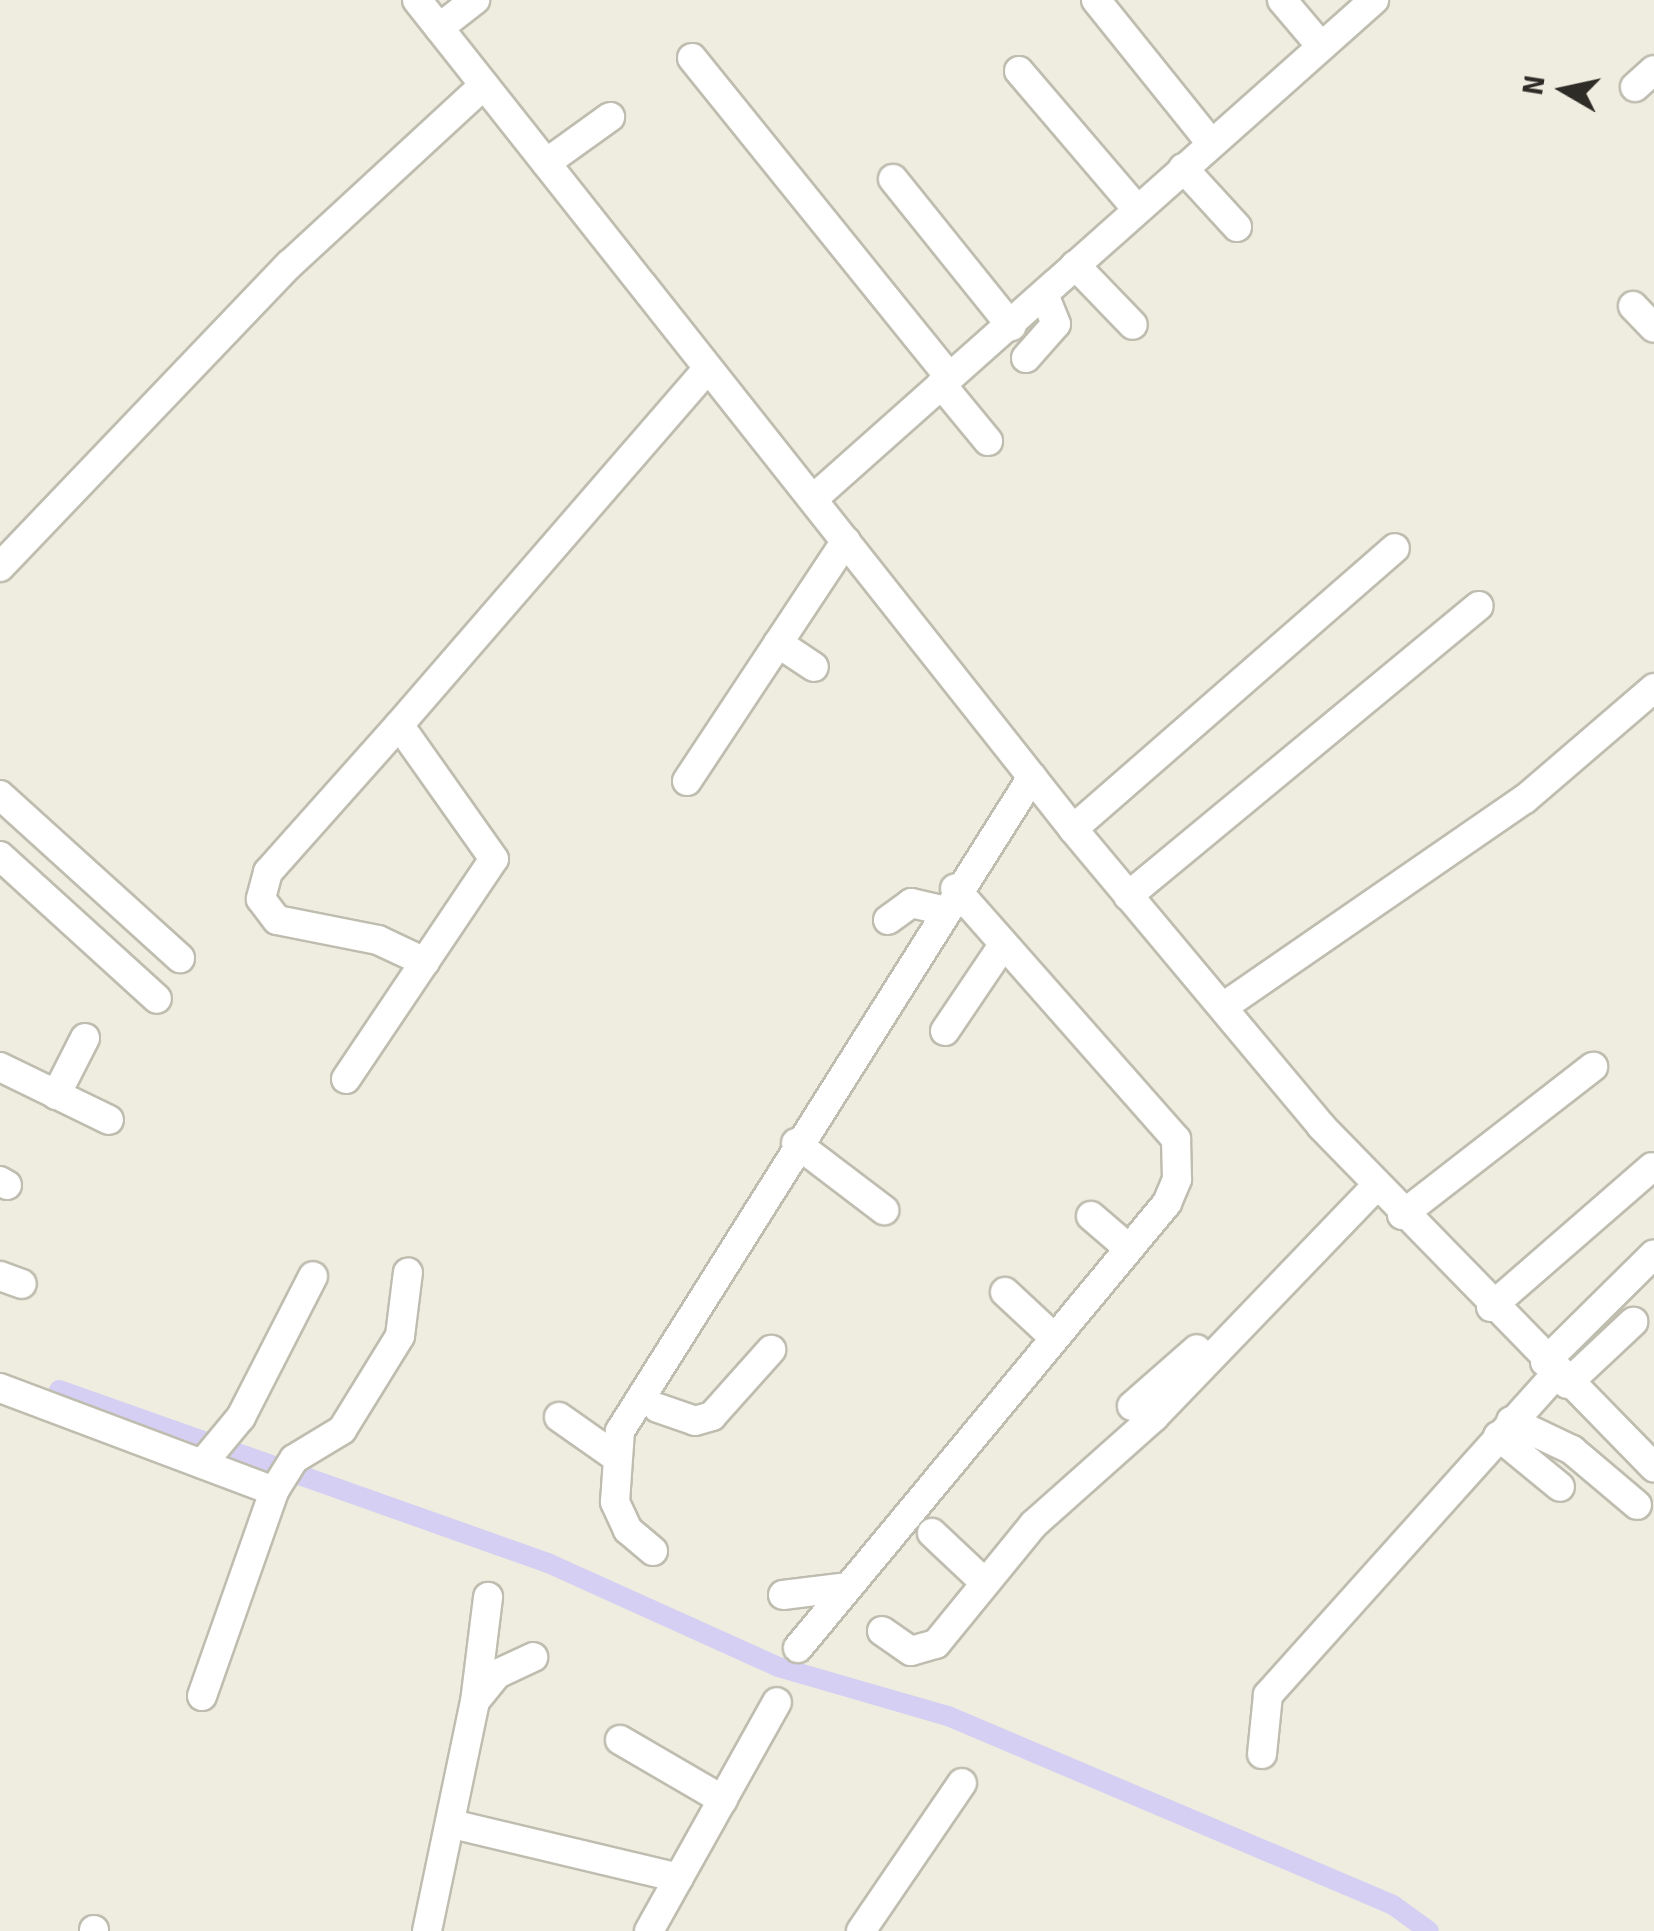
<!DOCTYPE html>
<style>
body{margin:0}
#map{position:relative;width:1654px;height:1931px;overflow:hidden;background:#efeddf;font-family:Signika,sans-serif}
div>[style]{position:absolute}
.canal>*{height:20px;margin:-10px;padding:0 10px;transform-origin:10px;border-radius:10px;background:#d4cff3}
.roads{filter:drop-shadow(2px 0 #bfbdaf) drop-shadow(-2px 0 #bfbdaf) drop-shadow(0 2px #bfbdaf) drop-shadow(0 -2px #bfbdaf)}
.minor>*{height:28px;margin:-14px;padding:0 14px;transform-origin:14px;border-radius:14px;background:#fff}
span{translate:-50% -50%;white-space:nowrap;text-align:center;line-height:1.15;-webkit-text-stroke:9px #efeddf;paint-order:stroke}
.north{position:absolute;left:1514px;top:40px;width:100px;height:100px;-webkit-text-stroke:8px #efeddf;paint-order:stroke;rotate:279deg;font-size:28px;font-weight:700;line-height:40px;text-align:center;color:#2d2c27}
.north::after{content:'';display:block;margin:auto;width:35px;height:45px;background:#2d2c27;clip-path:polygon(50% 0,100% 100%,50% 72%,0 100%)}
</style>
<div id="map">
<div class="canal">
<i style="left:59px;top:1390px;width:519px;rotate:19.48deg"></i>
<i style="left:548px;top:1563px;width:252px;rotate:24.3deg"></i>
<i style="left:778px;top:1667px;width:177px;rotate:16.1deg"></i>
<i style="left:948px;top:1716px;width:483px;rotate:23deg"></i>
<i style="left:1393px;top:1905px;width:44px;rotate:35.8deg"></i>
</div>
<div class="roads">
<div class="minor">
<i style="left:417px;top:0;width:1057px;rotate:51.64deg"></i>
<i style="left:1073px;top:829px;width:387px;rotate:50.1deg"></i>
<i style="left:1321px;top:1126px;width:477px;rotate:45.7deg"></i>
<i style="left:1096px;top:0;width:184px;rotate:51.2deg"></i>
<i style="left:1282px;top:0;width:60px;rotate:49.7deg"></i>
<i style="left:439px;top:28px;width:46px;rotate:-37.9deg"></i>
<i style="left:692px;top:58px;width:410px;rotate:51.1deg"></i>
<i style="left:1019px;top:71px;width:182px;rotate:49.5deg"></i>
<i style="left:1635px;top:87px;width:25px;rotate:-42deg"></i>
<i style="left:546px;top:163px;width:79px;rotate:-35.7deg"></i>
<i style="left:1183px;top:168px;width:80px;rotate:47.5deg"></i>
<i style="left:893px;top:179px;width:189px;rotate:51.2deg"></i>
<i style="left:1075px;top:265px;width:83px;rotate:46deg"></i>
<i style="left:1633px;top:306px;width:30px;rotate:46deg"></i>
<i style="left:1026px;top:358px;width:45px;rotate:-48.6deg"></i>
<i style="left:1056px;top:324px;width:31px;rotate:-112deg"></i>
<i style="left:941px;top:384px;width:74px;rotate:50.5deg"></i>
<i style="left:813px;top:499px;width:751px;rotate:-41.65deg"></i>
<i style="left:0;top:567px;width:419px;rotate:-46.3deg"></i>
<i style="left:290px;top:264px;width:264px;rotate:-42.7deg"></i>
<i style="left:778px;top:643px;width:43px;rotate:33.7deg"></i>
<i style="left:399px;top:725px;width:197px;rotate:131.7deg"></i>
<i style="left:268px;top:872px;width:28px;rotate:105deg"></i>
<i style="left:261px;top:899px;width:26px;rotate:53deg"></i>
<i style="left:277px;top:920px;width:103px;rotate:11.2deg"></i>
<i style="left:378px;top:940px;width:52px;rotate:25.1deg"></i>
<i style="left:687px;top:781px;width:288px;rotate:-56.5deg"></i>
<i style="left:0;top:795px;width:243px;rotate:42.2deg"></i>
<i style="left:1073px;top:829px;width:427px;rotate:-41.1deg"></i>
<i style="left:0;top:856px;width:212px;rotate:42.3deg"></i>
<i style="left:1128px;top:896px;width:455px;rotate:-39.6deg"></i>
<i style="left:888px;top:920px;width:29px;rotate:-36deg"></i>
<i style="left:911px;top:903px;width:31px;rotate:13deg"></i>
<i style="left:1223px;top:1007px;width:367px;rotate:-34.6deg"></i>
<i style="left:1525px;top:799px;width:170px;rotate:-40.7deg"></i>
<i style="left:945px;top:1031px;width:100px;rotate:-56deg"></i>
<i style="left:0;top:1067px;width:121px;rotate:25.9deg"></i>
<i style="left:346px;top:1079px;width:265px;rotate:-56.1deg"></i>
<i style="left:494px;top:859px;width:164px;rotate:-125.3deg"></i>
<i style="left:399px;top:725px;width:471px;rotate:-49.1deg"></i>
<i style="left:56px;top:1095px;width:64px;rotate:-63deg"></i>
<i style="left:796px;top:1143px;width:111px;rotate:37.3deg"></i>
<i style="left:0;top:1181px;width:8px;rotate:30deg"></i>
<i style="left:1402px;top:1215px;width:242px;rotate:-37.8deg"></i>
<i style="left:1091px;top:1216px;width:48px;rotate:40.7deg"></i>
<i style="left:0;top:1276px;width:23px;rotate:20deg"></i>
<i style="left:1005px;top:1292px;width:62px;rotate:43deg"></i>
<i style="left:1491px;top:1307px;width:213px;rotate:-41deg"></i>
<i style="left:1545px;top:1362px;width:153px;rotate:-44.7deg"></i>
<i style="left:1567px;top:1384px;width:91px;rotate:-43.2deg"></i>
<i style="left:0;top:1388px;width:293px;rotate:20.6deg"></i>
<i style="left:1132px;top:1406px;width:86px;rotate:-41.2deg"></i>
<i style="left:658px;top:1408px;width:39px;rotate:19deg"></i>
<i style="left:695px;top:1421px;width:18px;rotate:-16deg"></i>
<i style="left:712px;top:1416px;width:89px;rotate:-48.2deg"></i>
<i style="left:559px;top:1417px;width:66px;rotate:35.1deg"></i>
<i style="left:1511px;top:1421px;width:68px;rotate:25.4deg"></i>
<i style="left:1572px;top:1450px;width:85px;rotate:40.2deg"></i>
<i style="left:1498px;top:1436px;width:80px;rotate:39.4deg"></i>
<i style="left:202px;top:1464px;width:61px;rotate:-50.3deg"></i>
<i style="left:241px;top:1417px;width:158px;rotate:-62.9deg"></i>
<i style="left:932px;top:1533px;width:73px;rotate:43.3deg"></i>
<i style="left:653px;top:1551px;width:33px;rotate:-140deg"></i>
<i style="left:628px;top:1530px;width:31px;rotate:-115deg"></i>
<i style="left:615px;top:1502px;width:71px;rotate:-86deg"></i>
<i style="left:620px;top:1431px;width:773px;rotate:-57.79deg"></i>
<i style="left:783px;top:1595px;width:64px;rotate:-7.1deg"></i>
<i style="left:882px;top:1631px;width:35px;rotate:35deg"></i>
<i style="left:911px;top:1651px;width:26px;rotate:-16deg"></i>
<i style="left:936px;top:1644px;width:155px;rotate:-50.8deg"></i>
<i style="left:1034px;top:1524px;width:161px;rotate:-41.7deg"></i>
<i style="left:1154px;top:1417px;width:319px;rotate:-46.1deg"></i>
<i style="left:798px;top:1648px;width:578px;rotate:-50.33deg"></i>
<i style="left:1167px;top:1203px;width:26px;rotate:-67deg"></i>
<i style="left:1177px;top:1179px;width:40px;rotate:-91.4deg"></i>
<i style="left:1176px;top:1139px;width:334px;rotate:-131.4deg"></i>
<i style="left:202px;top:1696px;width:217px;rotate:-70.6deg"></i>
<i style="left:274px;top:1491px;width:38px;rotate:-58deg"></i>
<i style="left:294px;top:1459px;width:56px;rotate:-31.1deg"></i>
<i style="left:342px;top:1430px;width:110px;rotate:-58.3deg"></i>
<i style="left:400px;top:1336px;width:64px;rotate:-82.9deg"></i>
<i style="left:476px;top:1700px;width:33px;rotate:-51deg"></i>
<i style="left:497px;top:1674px;width:40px;rotate:-25deg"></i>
<i style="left:620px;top:1740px;width:119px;rotate:30.2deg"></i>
<i style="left:1262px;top:1754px;width:59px;rotate:-84.2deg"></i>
<i style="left:1268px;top:1695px;width:431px;rotate:-48.1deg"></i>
<i style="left:452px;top:1824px;width:233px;rotate:13.4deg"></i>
<i style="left:94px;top:1931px;width:1px;rotate:-90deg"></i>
<i style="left:427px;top:1931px;width:234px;rotate:-78.2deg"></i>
<i style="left:475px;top:1702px;width:106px;rotate:-82.9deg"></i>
<i style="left:649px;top:1931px;width:262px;rotate:-60.8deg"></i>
<i style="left:861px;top:1931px;width:179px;rotate:-55.7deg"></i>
</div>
</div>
<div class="north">N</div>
</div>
